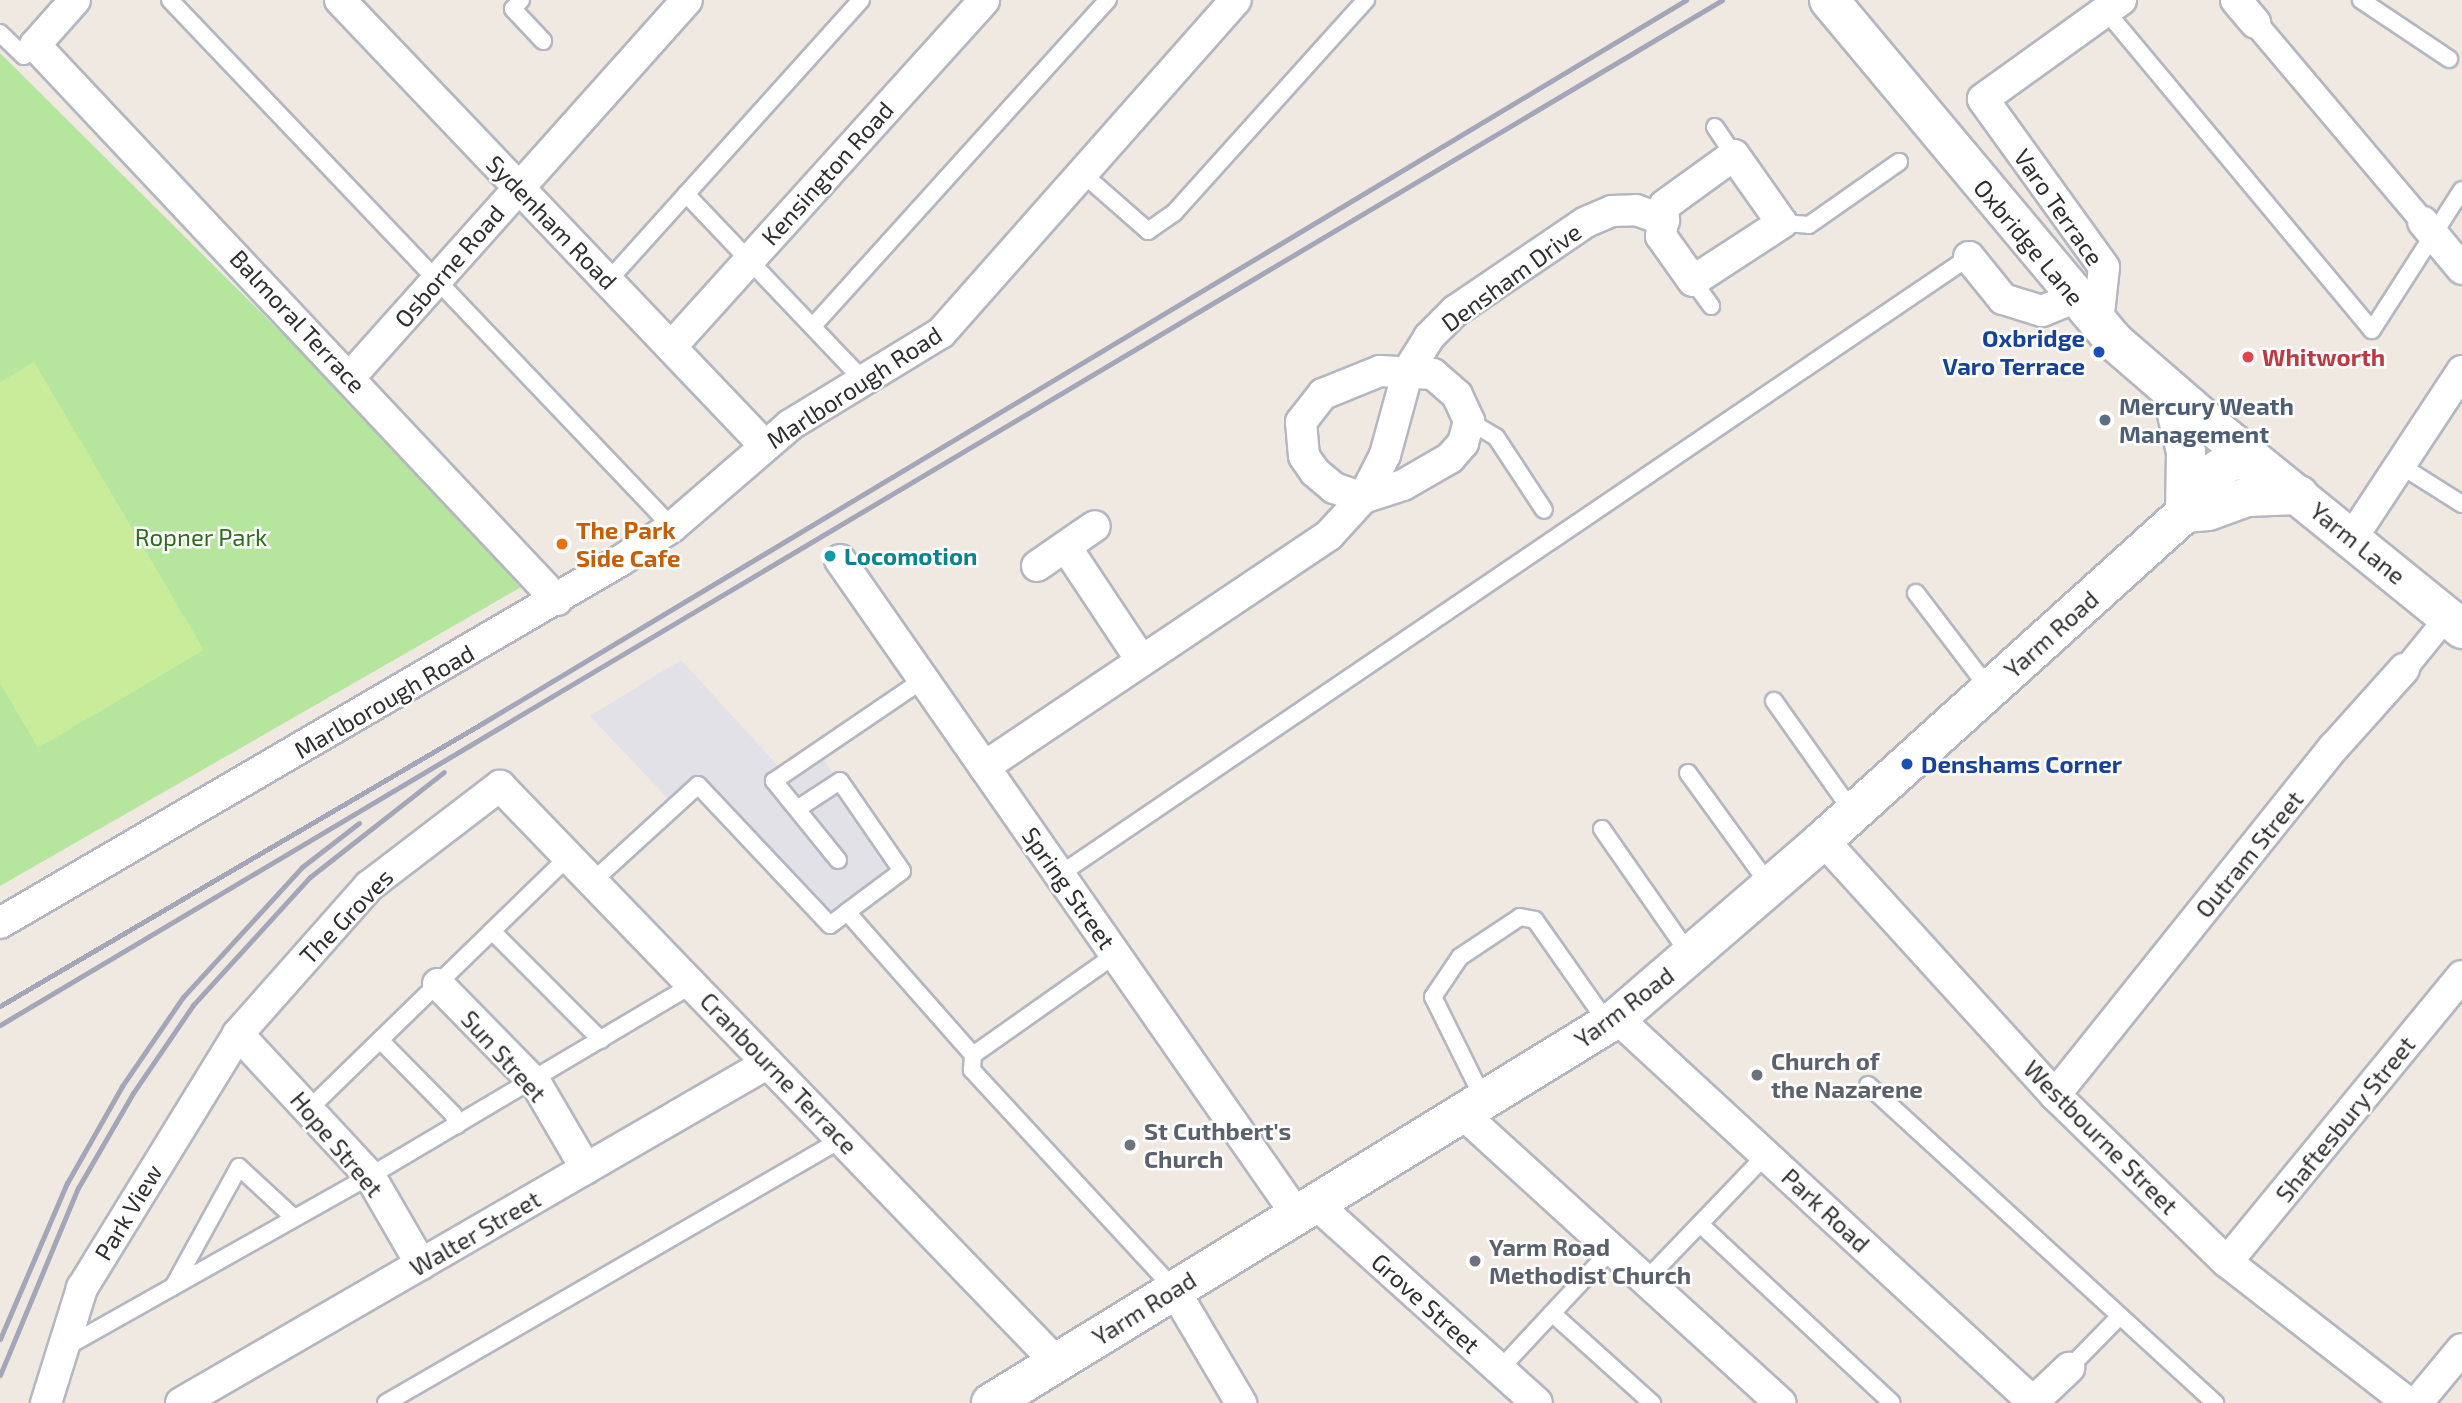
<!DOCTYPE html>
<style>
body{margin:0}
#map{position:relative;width:2462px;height:1403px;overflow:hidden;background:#efe9e1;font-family:"Exo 2",sans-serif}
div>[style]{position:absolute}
.industrial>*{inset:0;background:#e3e1e8}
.green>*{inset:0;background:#b6e59e}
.pitch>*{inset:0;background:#c9ec9a}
.roads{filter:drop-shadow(2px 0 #b4b7c1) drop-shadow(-2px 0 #b4b7c1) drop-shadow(0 2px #b4b7c1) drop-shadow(0 -2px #b4b7c1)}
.service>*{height:16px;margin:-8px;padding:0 8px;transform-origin:8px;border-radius:8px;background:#fff}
.pedestrian>*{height:23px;margin:-11.5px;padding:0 11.5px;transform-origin:11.5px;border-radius:11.5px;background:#fff}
.minor>*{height:30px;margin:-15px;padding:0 15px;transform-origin:15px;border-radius:15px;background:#fff}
.tertiary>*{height:38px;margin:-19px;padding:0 19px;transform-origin:19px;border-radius:19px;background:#fff}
.rail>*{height:5px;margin:-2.5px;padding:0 2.5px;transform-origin:2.5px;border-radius:2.5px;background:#a3a6b8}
.dots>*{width:19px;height:19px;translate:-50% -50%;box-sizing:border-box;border:4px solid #fff;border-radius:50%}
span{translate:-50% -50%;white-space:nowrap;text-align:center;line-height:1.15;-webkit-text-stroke:5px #fff;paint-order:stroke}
.street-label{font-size:24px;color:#2e2e2e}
.transit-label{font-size:24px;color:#164399;font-weight:700}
.right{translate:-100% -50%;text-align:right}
.left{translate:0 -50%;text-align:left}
.health-label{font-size:24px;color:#be3a42;font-weight:700}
.service-label{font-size:24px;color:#4e5e75;font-weight:700}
.food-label{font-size:24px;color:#c56008;font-weight:700}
.park-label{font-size:24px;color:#2c6e1b}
.culture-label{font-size:24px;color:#0d838f;font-weight:700}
.worship-label{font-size:24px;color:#5b616d;font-weight:700}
</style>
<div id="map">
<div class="industrial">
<i style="clip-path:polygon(681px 660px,780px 768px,815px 747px,898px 871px,832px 921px,697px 781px,673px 804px,590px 716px)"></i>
</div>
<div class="green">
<i style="clip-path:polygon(0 53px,338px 389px,523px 586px,0 886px)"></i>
</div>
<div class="pitch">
<i style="clip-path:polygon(34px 362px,204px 650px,38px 748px,0 683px,0 382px)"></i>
</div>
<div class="roads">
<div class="service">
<i style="left:170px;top:0;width:728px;rotate:46.39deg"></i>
<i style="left:521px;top:0;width:12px;rotate:132deg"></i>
<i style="left:513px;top:9px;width:44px;rotate:46.8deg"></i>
<i style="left:2361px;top:0;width:106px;rotate:33.8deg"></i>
<i style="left:2106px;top:11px;width:415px;rotate:50.2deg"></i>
<i style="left:2372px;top:330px;width:166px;rotate:-57.3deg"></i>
<i style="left:0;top:33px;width:33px;rotate:44deg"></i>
<i style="left:24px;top:56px;width:16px;rotate:-45deg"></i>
<i style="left:1715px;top:127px;width:34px;rotate:56deg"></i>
<i style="left:1082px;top:173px;width:88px;rotate:41.3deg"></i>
<i style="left:1148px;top:231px;width:32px;rotate:-35deg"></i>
<i style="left:1174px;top:213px;width:287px;rotate:-48deg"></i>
<i style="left:686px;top:194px;width:258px;rotate:46.4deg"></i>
<i style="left:1782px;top:223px;width:27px;rotate:4deg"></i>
<i style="left:1809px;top:225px;width:110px;rotate:-35deg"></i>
<i style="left:608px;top:281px;width:378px;rotate:-48deg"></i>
<i style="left:1693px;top:281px;width:31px;rotate:54deg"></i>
<i style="left:813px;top:326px;width:440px;rotate:-47.9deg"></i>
<i style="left:1469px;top:421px;width:31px;rotate:31deg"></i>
<i style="left:1496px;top:437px;width:87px;rotate:56.7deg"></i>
<i style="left:2400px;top:465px;width:73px;rotate:32.2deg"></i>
<i style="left:1916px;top:593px;width:122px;rotate:52.7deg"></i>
<i style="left:1774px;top:701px;width:135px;rotate:54.7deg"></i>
<i style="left:1688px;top:773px;width:140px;rotate:54deg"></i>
<i style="left:797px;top:809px;width:51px;rotate:-33.1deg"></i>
<i style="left:840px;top:781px;width:109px;rotate:55.4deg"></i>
<i style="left:902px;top:871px;width:69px;rotate:143.3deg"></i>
<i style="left:847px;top:912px;width:191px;rotate:48.6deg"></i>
<i style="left:973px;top:1055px;width:175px;rotate:-35.2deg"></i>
<i style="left:1602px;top:829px;width:154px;rotate:55.1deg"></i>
<i style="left:838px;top:860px;width:102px;rotate:-129deg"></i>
<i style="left:774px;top:781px;width:178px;rotate:-34.2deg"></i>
<i style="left:1059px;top:875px;width:1100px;rotate:-34.18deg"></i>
<i style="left:593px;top:881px;width:142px;rotate:-42.4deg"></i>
<i style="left:698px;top:785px;width:192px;rotate:46.7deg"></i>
<i style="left:830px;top:925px;width:21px;rotate:-37deg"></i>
<i style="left:492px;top:931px;width:154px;rotate:45deg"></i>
<i style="left:380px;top:1040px;width:104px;rotate:45.4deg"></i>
<i style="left:453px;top:1114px;width:12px;rotate:70deg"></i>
<i style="left:973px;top:1055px;width:15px;rotate:94deg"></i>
<i style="left:972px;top:1070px;width:297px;rotate:47.3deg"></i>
<i style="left:1868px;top:1085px;width:471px;rotate:42.5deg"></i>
<i style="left:1484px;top:1100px;width:115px;rotate:-116.3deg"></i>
<i style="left:1433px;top:997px;width:48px;rotate:-56deg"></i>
<i style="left:1460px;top:957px;width:72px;rotate:-33.7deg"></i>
<i style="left:1520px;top:917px;width:15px;rotate:11deg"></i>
<i style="left:1535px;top:920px;width:127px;rotate:54.9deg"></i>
<i style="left:310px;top:1108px;width:361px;rotate:-44.2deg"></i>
<i style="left:1700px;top:1224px;width:262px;rotate:43deg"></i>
<i style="left:1645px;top:1281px;width:175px;rotate:-46.2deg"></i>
<i style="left:173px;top:1287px;width:137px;rotate:-61.2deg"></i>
<i style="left:239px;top:1167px;width:75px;rotate:42.8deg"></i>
<i style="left:1552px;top:1313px;width:135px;rotate:42deg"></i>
<i style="left:66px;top:1347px;width:349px;rotate:-29.4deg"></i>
<i style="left:370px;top:1176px;width:377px;rotate:-30.7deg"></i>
<i style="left:2069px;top:1368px;width:71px;rotate:-45.6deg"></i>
<i style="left:1500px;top:1369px;width:163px;rotate:-47deg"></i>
<i style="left:386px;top:1403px;width:527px;rotate:-30.07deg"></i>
</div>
<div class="pedestrian">
<i style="left:2255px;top:23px;width:260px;rotate:49.8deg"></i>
<i style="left:2404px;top:669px;width:68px;rotate:-50.9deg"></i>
</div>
<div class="minor">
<i style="left:75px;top:0;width:60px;rotate:131.6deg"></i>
<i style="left:35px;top:45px;width:762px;rotate:46.76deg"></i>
<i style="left:340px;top:0;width:615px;rotate:46.38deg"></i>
<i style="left:2236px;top:0;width:30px;rotate:50deg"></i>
<i style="left:1734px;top:155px;width:83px;rotate:54.8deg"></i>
<i style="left:1782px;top:223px;width:106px;rotate:146.9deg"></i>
<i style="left:1693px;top:281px;width:55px;rotate:-125.4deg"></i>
<i style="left:1661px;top:236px;width:31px;rotate:-83deg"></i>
<i style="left:1665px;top:205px;width:85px;rotate:-35.9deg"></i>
<i style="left:2423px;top:222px;width:61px;rotate:50.3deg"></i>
<i style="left:1969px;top:257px;width:54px;rotate:51deg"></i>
<i style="left:2003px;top:299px;width:41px;rotate:17.1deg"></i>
<i style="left:2042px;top:311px;width:35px;rotate:-22deg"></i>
<i style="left:2098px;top:323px;width:56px;rotate:-83.9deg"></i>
<i style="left:2104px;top:267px;width:207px;rotate:-125.8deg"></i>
<i style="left:1983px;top:99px;width:170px;rotate:-35.7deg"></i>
<i style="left:671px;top:347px;width:467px;rotate:-47.9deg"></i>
<i style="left:1380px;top:371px;width:53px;rotate:3.2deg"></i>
<i style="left:1433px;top:374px;width:32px;rotate:41deg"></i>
<i style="left:1457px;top:395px;width:29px;rotate:65deg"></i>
<i style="left:1469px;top:421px;width:23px;rotate:105deg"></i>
<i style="left:1463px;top:443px;width:20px;rotate:131deg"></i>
<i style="left:1450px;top:458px;width:54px;rotate:150.1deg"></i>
<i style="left:1403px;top:485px;width:42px;rotate:162deg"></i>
<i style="left:1363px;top:498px;width:31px;rotate:-161deg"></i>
<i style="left:1334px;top:488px;width:25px;rotate:-140deg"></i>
<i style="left:1315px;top:472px;width:19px;rotate:-125deg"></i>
<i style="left:1304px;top:456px;width:34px;rotate:-95deg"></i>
<i style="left:1301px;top:422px;width:36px;rotate:-52deg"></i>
<i style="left:1323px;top:394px;width:61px;rotate:-22deg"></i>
<i style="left:351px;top:376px;width:504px;rotate:-48.22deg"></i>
<i style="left:2352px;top:538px;width:200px;rotate:-56.6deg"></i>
<i style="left:1066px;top:547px;width:136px;rotate:56.4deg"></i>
<i style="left:840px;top:560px;width:799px;rotate:55.1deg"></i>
<i style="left:1037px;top:566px;width:70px;rotate:-34.6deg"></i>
<i style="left:984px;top:767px;width:416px;rotate:-33.9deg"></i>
<i style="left:1329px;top:535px;width:50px;rotate:-47.4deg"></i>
<i style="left:1363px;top:498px;width:48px;rotate:-62.9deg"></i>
<i style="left:1385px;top:455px;width:87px;rotate:-74.7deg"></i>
<i style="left:1408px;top:371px;width:40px;rotate:-58deg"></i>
<i style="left:1429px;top:337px;width:37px;rotate:-45deg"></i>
<i style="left:1455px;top:311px;width:158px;rotate:-34.2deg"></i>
<i style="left:1586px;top:222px;width:28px;rotate:-23deg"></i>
<i style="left:1612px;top:211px;width:24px;rotate:-2deg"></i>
<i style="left:1636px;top:210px;width:30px;rotate:20deg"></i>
<i style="left:1823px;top:840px;width:345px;rotate:47.7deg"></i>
<i style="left:2055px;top:1095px;width:240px;rotate:44.2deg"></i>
<i style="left:2227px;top:1262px;width:229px;rotate:37.9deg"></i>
<i style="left:0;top:923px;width:718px;rotate:-30.28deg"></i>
<i style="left:620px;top:561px;width:62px;rotate:-33.2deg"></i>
<i style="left:672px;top:527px;width:156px;rotate:-40.8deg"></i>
<i style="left:790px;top:425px;width:177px;rotate:-31.4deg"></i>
<i style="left:941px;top:333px;width:445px;rotate:-48.5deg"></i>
<i style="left:438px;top:984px;width:141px;rotate:45.6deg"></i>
<i style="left:537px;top:1085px;width:97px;rotate:59.7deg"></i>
<i style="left:1617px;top:1018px;width:568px;rotate:42.72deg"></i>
<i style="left:238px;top:1034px;width:194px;rotate:47.1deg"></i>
<i style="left:370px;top:1176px;width:102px;rotate:59.9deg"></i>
<i style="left:2055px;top:1095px;width:446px;rotate:-51.3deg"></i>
<i style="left:2334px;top:747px;width:105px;rotate:-48.1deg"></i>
<i style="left:1464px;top:1115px;width:428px;rotate:42.3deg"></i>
<i style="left:1316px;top:1204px;width:297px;rotate:42deg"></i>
<i style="left:2227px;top:1262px;width:370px;rotate:-50.6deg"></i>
<i style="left:1173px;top:1288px;width:134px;rotate:59.4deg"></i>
<i style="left:2033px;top:1402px;width:50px;rotate:-43.4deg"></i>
<i style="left:46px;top:1403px;width:121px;rotate:-72.6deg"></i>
<i style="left:82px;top:1288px;width:298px;rotate:-58.4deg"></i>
<i style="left:238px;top:1034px;width:198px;rotate:-48.5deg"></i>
<i style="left:369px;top:886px;width:165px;rotate:-37.4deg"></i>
<i style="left:500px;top:786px;width:802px;rotate:46.01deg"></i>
<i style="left:181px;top:1403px;width:678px;rotate:-30.08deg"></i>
<i style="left:2417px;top:1403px;width:70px;rotate:-50.2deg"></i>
</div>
<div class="tertiary">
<i style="left:1829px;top:0;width:444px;rotate:50.1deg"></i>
<i style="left:2114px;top:341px;width:139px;rotate:40.9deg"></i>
<i style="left:2219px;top:432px;width:313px;rotate:39deg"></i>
<i style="left:2172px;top:393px;width:61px;rotate:76.7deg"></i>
<i style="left:2186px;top:452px;width:61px;rotate:90.9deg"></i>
<i style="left:2185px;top:513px;width:23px;rotate:-5deg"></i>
<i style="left:2208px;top:511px;width:41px;rotate:-19.7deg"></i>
<i style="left:2247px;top:497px;width:52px;rotate:-2.2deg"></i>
<i style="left:991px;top:1403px;width:735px;rotate:-31.59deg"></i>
<i style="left:1617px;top:1018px;width:272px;rotate:-40.8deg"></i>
<i style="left:1823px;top:840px;width:488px;rotate:-42.1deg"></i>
<i style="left:2185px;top:513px;width:45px;rotate:-56.7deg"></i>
<i style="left:2210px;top:475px;width:25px;rotate:-34deg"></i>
<i style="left:2231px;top:461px;width:22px;rotate:-5deg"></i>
</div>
</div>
<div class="rail">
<i style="left:0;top:1006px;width:558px;rotate:-30.38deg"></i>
<i style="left:481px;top:724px;width:1406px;rotate:-31deg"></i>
<i style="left:0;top:1025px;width:2004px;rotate:-30.76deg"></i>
<i style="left:0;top:1339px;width:170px;rotate:-66.8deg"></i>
<i style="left:67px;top:1183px;width:112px;rotate:-60.4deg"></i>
<i style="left:122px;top:1086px;width:108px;rotate:-55.6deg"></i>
<i style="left:183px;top:997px;width:176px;rotate:-47.5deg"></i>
<i style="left:302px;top:867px;width:72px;rotate:-37.7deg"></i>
<i style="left:0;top:1375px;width:203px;rotate:-67.4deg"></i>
<i style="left:78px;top:1188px;width:110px;rotate:-59.9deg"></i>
<i style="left:133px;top:1093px;width:107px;rotate:-55.7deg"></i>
<i style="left:193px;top:1005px;width:173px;rotate:-47.6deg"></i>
<i style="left:310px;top:877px;width:170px;rotate:-38.1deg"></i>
</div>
<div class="dots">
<i style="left:2099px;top:352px;background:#1a4fb4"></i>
<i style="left:2248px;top:357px;background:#e0444e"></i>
<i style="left:2105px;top:420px;background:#5c6f8a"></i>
<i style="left:562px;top:544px;background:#e8710a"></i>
<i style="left:830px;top:556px;background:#0f9aa8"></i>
<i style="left:1907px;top:764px;background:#1a4fb4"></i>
<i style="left:1757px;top:1075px;background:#6b7280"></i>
<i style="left:1130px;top:1145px;background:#6b7280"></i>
<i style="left:1475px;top:1261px;background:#6b7280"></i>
</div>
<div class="street-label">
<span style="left:827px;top:173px;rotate:-48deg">Kensington Road</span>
<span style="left:2059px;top:207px;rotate:55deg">Varo Terrace</span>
<span style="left:552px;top:222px;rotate:46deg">Sydenham Road</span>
<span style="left:2029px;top:242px;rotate:50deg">Oxbridge Lane</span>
<span style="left:449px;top:266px;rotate:-49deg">Osborne Road</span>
<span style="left:1511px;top:277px;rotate:-36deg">Densham Drive</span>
<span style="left:298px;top:321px;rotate:47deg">Balmoral Terrace</span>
<span style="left:854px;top:387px;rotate:-33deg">Marlborough Road</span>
<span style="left:2358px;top:543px;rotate:39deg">Yarm Lane</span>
<span style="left:2051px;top:634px;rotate:-42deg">Yarm Road</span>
<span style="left:384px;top:701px;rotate:-30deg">Marlborough Road</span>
<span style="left:2249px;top:854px;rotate:-51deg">Outram Street</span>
<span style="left:1069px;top:888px;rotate:55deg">Spring Street</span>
<span style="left:346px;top:916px;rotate:-46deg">The Groves</span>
<span style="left:1624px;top:1007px;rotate:-37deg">Yarm Road</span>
<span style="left:504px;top:1056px;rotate:48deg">Sun Street</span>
<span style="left:779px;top:1073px;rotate:46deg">Cranbourne Terrace</span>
<span style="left:2345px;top:1119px;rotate:-51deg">Shaftesbury Street</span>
<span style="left:2101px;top:1137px;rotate:45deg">Westbourne Street</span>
<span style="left:337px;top:1144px;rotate:50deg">Hope Street</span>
<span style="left:1826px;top:1210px;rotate:43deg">Park Road</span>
<span style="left:128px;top:1212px;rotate:-59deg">Park View</span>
<span style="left:475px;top:1233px;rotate:-30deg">Walter Street</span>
<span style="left:1426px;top:1303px;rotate:42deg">Grove Street</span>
<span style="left:1144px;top:1308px;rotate:-32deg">Yarm Road</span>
</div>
<div class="transit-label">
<span class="right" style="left:2085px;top:352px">Oxbridge<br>Varo Terrace</span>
<span class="left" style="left:1921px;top:764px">Denshams Corner</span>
</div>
<div class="health-label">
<span class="left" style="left:2262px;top:357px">Whitworth</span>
</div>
<div class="service-label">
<span class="left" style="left:2119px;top:420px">Mercury Weath<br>Management</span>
</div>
<div class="food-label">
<span class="left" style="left:576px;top:544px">The Park<br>Side Cafe</span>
</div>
<div class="park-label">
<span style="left:201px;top:537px">Ropner Park</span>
</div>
<div class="culture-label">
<span class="left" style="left:844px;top:556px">Locomotion</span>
</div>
<div class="worship-label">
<span class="left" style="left:1771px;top:1075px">Church of<br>the Nazarene</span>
<span class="left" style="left:1144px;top:1145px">St Cuthbert's<br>Church</span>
<span class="left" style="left:1489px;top:1261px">Yarm Road<br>Methodist Church</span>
</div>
</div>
